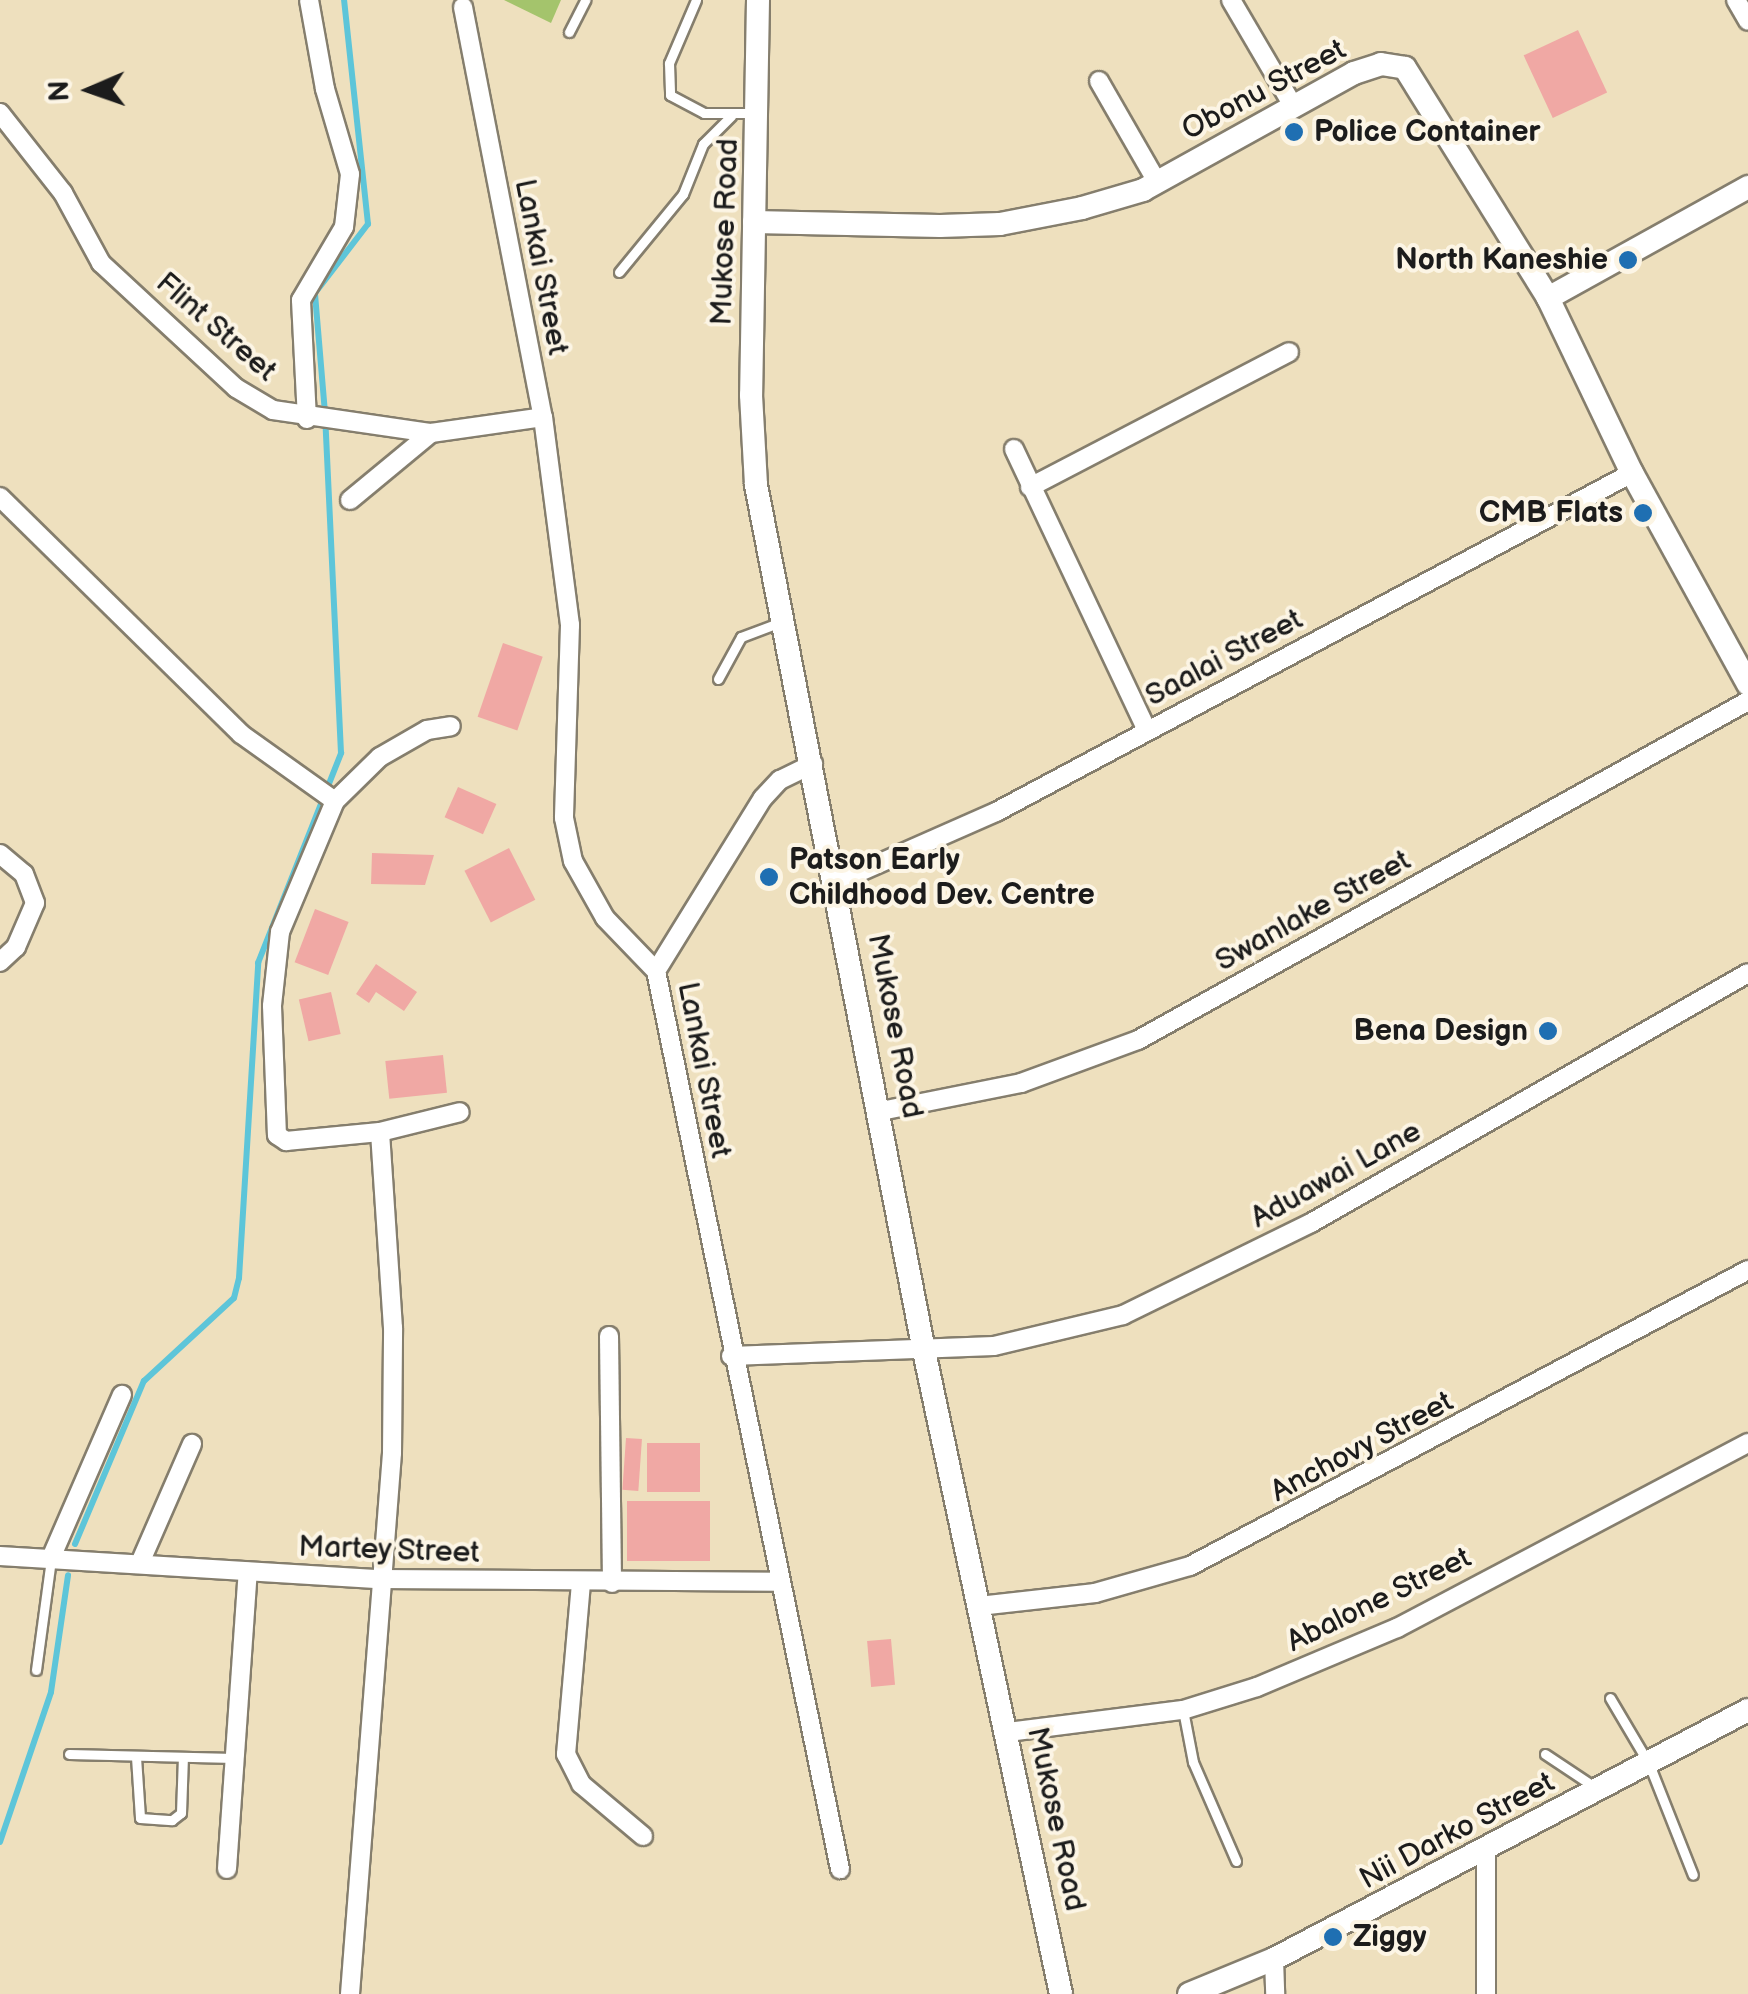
<!DOCTYPE html>
<style>
body{margin:0}
#map{position:relative;width:1748px;height:1994px;overflow:hidden;background:#eee0be;font-family:"Balsamiq Sans",sans-serif}
div>[style]{position:absolute}
.green>*{inset:0;background:#a4c46c}
.stream>*{height:6px;margin:-3px;padding:0 3px;transform-origin:3px;border-radius:3px;background:#5dc5d9}
.building>*{inset:0;background:#f0a8a4;transform-origin:0 0}
.roads{filter:drop-shadow(2px 0 #857e6d) drop-shadow(-2px 0 #857e6d) drop-shadow(0 2px #857e6d) drop-shadow(0 -2px #857e6d)}
.service>*{height:9px;margin:-4.5px;padding:0 4.5px;transform-origin:4.5px;border-radius:4.5px;background:#fff}
.minor>*{height:18px;margin:-9px;padding:0 9px;transform-origin:9px;border-radius:9px;background:#fff}
.tertiary>*{height:22px;margin:-11px;padding:0 11px;transform-origin:11px;border-radius:11px;background:#fff}
.dots>*{width:28px;height:28px;translate:-50% -50%;box-sizing:border-box;border:5px solid #fcf5e5;border-radius:50%}
span{translate:-50% -50%;white-space:nowrap;text-align:center;line-height:1.15;-webkit-text-stroke:8px #fcf5e5;paint-order:stroke}
.street-label{font-size:30px;color:#1c1c1c}
.poi-label{font-size:30px;color:#1c1c1c;font-weight:700}
.left{translate:0 -50%;text-align:left}
.right{translate:-100% -50%;text-align:right}
.north{position:absolute;left:40px;top:40px;width:100px;height:100px;-webkit-text-stroke:8px #fcf5e5;paint-order:stroke;rotate:268deg;font-size:28px;font-weight:700;line-height:40px;text-align:center;color:#1c1c1c}
.north::after{content:'';display:block;margin:auto;width:35px;height:45px;background:#1c1c1c;clip-path:polygon(50% 0,100% 100%,50% 72%,0 100%)}
</style>
<div id="map">
<div class="green">
<i style="clip-path:polygon(504px 0,561px 0,551px 23px)"></i>
</div>
<div class="stream">
<i style="left:325px;top:413px;width:120px;rotate:-94.8deg"></i>
<i style="left:315px;top:293px;width:87px;rotate:-52.5deg"></i>
<i style="left:368px;top:224px;width:225px;rotate:-96.1deg"></i>
<i style="left:75px;top:1544px;width:177px;rotate:-67.1deg"></i>
<i style="left:144px;top:1381px;width:122px;rotate:-42.7deg"></i>
<i style="left:234px;top:1298px;width:21px;rotate:-76deg"></i>
<i style="left:239px;top:1278px;width:316px;rotate:-86.5deg"></i>
<i style="left:258px;top:963px;width:226px;rotate:-68.4deg"></i>
<i style="left:341px;top:753px;width:324px;rotate:-92.7deg"></i>
<i style="left:0;top:1842px;width:158px;rotate:-71.2deg"></i>
<i style="left:51px;top:1692px;width:118px;rotate:-81.7deg"></i>
</div>
<div class="building">
<i style="left:1578px;top:30px;width:69px;height:60px;rotate:65deg"></i>
<i style="left:503px;top:643px;width:42px;height:78px;rotate:19deg"></i>
<i style="left:458px;top:787px;width:42px;height:33px;rotate:24deg"></i>
<i style="left:509px;top:848px;width:58px;height:50px;rotate:63deg"></i>
<i style="clip-path:polygon(372px 853px,434px 855px,425px 885px,371px 884px)"></i>
<i style="left:315px;top:909px;width:36px;height:57px;rotate:21deg"></i>
<i style="clip-path:polygon(376px 964px,417px 992px,404px 1011px,376px 992px,369px 1003px,356px 994px)"></i>
<i style="left:331px;top:992px;width:43px;height:33px;rotate:77deg"></i>
<i style="left:443px;top:1055px;width:38px;height:58px;rotate:84deg"></i>
<i style="left:626px;top:1438px;width:16px;height:52px;rotate:4deg"></i>
<i style="left:647px;top:1443px;width:53px;height:49px"></i>
<i style="left:627px;top:1501px;width:83px;height:60px"></i>
<i style="left:891px;top:1639px;width:46px;height:24px;rotate:85deg"></i>
</div>
<div class="roads">
<div class="service">
<i style="left:696px;top:0;width:69px;rotate:113.2deg"></i>
<i style="left:669px;top:63px;width:32px;rotate:88deg"></i>
<i style="left:670px;top:95px;width:38px;rotate:28deg"></i>
<i style="left:704px;top:113px;width:52px"></i>
<i style="left:569px;top:32px;width:36px;rotate:-63deg"></i>
<i style="left:619px;top:272px;width:101px;rotate:-50.6deg"></i>
<i style="left:683px;top:194px;width:54px;rotate:-68.2deg"></i>
<i style="left:703px;top:144px;width:40px;rotate:-45deg"></i>
<i style="left:718px;top:679px;width:48px;rotate:-61.3deg"></i>
<i style="left:741px;top:637px;width:43px;rotate:-20.6deg"></i>
<i style="left:36px;top:1670px;width:112px;rotate:-82.3deg"></i>
<i style="left:1610px;top:1698px;width:77px;rotate:59.4deg"></i>
<i style="left:1649px;top:1764px;width:119px;rotate:68.4deg"></i>
<i style="left:1183px;top:1710px;width:53px;rotate:79.1deg"></i>
<i style="left:1193px;top:1762px;width:108px;rotate:66.5deg"></i>
<i style="left:69px;top:1754px;width:165px;rotate:1.4deg"></i>
<i style="left:1545px;top:1754px;width:61px;rotate:33.7deg"></i>
<i style="left:136px;top:1757px;width:61px;rotate:86.2deg"></i>
<i style="left:140px;top:1818px;width:32px;rotate:4deg"></i>
<i style="left:172px;top:1820px;width:11px;rotate:-38deg"></i>
<i style="left:181px;top:1813px;width:56px;rotate:-88deg"></i>
</div>
<div class="minor">
<i style="left:1231px;top:0;width:121px;rotate:59.6deg"></i>
<i style="left:1736px;top:0;width:24px;rotate:60deg"></i>
<i style="left:463px;top:7px;width:418px;rotate:79deg"></i>
<i style="left:543px;top:417px;width:210px;rotate:82.6deg"></i>
<i style="left:570px;top:625px;width:193px;rotate:91.8deg"></i>
<i style="left:564px;top:818px;width:44px;rotate:78.2deg"></i>
<i style="left:573px;top:861px;width:65px;rotate:60.7deg"></i>
<i style="left:605px;top:918px;width:74px;rotate:46.1deg"></i>
<i style="left:656px;top:971px;width:917px;rotate:78.42deg"></i>
<i style="left:1099px;top:81px;width:116px;rotate:60.1deg"></i>
<i style="left:0;top:113px;width:102px;rotate:51.8deg"></i>
<i style="left:63px;top:193px;width:80px;rotate:61.5deg"></i>
<i style="left:101px;top:263px;width:184px;rotate:42.8deg"></i>
<i style="left:236px;top:388px;width:43px;rotate:30.7deg"></i>
<i style="left:273px;top:410px;width:160px;rotate:8.3deg"></i>
<i style="left:431px;top:433px;width:113px;rotate:-8.1deg"></i>
<i style="left:307px;top:419px;width:119px;rotate:-92.9deg"></i>
<i style="left:301px;top:300px;width:85px;rotate:-59.5deg"></i>
<i style="left:344px;top:227px;width:53px;rotate:-83.5deg"></i>
<i style="left:350px;top:174px;width:89px;rotate:-106.4deg"></i>
<i style="left:325px;top:89px;width:90px;rotate:-100.2deg"></i>
<i style="left:1014px;top:449px;width:311px;rotate:64.7deg"></i>
<i style="left:1030px;top:487px;width:292px;rotate:-27.5deg"></i>
<i style="left:0;top:497px;width:338px;rotate:44.5deg"></i>
<i style="left:241px;top:734px;width:115px;rotate:35.5deg"></i>
<i style="left:335px;top:801px;width:142px;rotate:112.8deg"></i>
<i style="left:280px;top:932px;width:74px;rotate:96.2deg"></i>
<i style="left:272px;top:1006px;width:129px;rotate:87.8deg"></i>
<i style="left:277px;top:1135px;width:11px;rotate:34deg"></i>
<i style="left:286px;top:1141px;width:94px;rotate:-5.5deg"></i>
<i style="left:380px;top:1132px;width:82px;rotate:-14deg"></i>
<i style="left:350px;top:500px;width:105px;rotate:-39.6deg"></i>
<i style="left:335px;top:801px;width:63px;rotate:-44.4deg"></i>
<i style="left:380px;top:757px;width:54px;rotate:-29.9deg"></i>
<i style="left:427px;top:730px;width:24px;rotate:-9deg"></i>
<i style="left:0;top:854px;width:31px;rotate:40deg"></i>
<i style="left:24px;top:874px;width:31px;rotate:69deg"></i>
<i style="left:35px;top:903px;width:48px;rotate:113.4deg"></i>
<i style="left:16px;top:947px;width:22px;rotate:137deg"></i>
<i style="left:837px;top:882px;width:174px;rotate:-23.8deg"></i>
<i style="left:996px;top:812px;width:721px;rotate:-28.06deg"></i>
<i style="left:656px;top:971px;width:203px;rotate:-58.3deg"></i>
<i style="left:763px;top:798px;width:25px;rotate:-47deg"></i>
<i style="left:780px;top:780px;width:37px;rotate:-26deg"></i>
<i style="left:881px;top:1111px;width:143px;rotate:-11.3deg"></i>
<i style="left:1021px;top:1083px;width:125px;rotate:-20.2deg"></i>
<i style="left:1138px;top:1040px;width:698px;rotate:-29.06deg"></i>
<i style="left:609px;top:1336px;width:247px;rotate:89.3deg"></i>
<i style="left:731px;top:1356px;width:263px;rotate:-2.2deg"></i>
<i style="left:994px;top:1346px;width:133px;rotate:-13.5deg"></i>
<i style="left:1123px;top:1315px;width:209px;rotate:-26.1deg"></i>
<i style="left:1311px;top:1223px;width:503px;rotate:-29.77deg"></i>
<i style="left:0;top:1556px;width:380px;rotate:3.5deg"></i>
<i style="left:379px;top:1579px;width:398px;rotate:0.4deg"></i>
<i style="left:51px;top:1558px;width:178px;rotate:-66.5deg"></i>
<i style="left:140px;top:1563px;width:130px;rotate:-66.4deg"></i>
<i style="left:581px;top:1583px;width:172px;rotate:95deg"></i>
<i style="left:566px;top:1754px;width:34px;rotate:63deg"></i>
<i style="left:581px;top:1784px;width:81px;rotate:40deg"></i>
<i style="left:979px;top:1606px;width:117px;rotate:-6.4deg"></i>
<i style="left:1095px;top:1593px;width:99px;rotate:-15.9deg"></i>
<i style="left:1190px;top:1566px;width:632px;rotate:-27.94deg"></i>
<i style="left:1008px;top:1732px;width:176px;rotate:-7.2deg"></i>
<i style="left:1183px;top:1710px;width:77px;rotate:-17.3deg"></i>
<i style="left:1257px;top:1687px;width:152px;rotate:-22.9deg"></i>
<i style="left:1397px;top:1628px;width:397px;rotate:-27.8deg"></i>
<i style="left:227px;top:1869px;width:298px;rotate:-86deg"></i>
<i style="left:1274px;top:1959px;width:35px;rotate:88deg"></i>
<i style="left:350px;top:1994px;width:543px;rotate:-85.56deg"></i>
<i style="left:392px;top:1453px;width:125px;rotate:-89.5deg"></i>
<i style="left:393px;top:1328px;width:196px;rotate:-93.8deg"></i>
<i style="left:1486px;top:1994px;width:143px;rotate:-90deg"></i>
</div>
<div class="tertiary">
<i style="left:758px;top:0;width:395px;rotate:91deg"></i>
<i style="left:751px;top:395px;width:90px;rotate:86.8deg"></i>
<i style="left:756px;top:485px;width:882px;rotate:79.02deg"></i>
<i style="left:924px;top:1351px;width:657px;rotate:77.97deg"></i>
<i style="left:754px;top:222px;width:186px;rotate:1.2deg"></i>
<i style="left:940px;top:226px;width:60px;rotate:-1.9deg"></i>
<i style="left:1000px;top:224px;width:84px;rotate:-11deg"></i>
<i style="left:1082px;top:208px;width:64px;rotate:-16.4deg"></i>
<i style="left:1143px;top:190px;width:241px;rotate:-29deg"></i>
<i style="left:1354px;top:73px;width:28px;rotate:-18deg"></i>
<i style="left:1381px;top:64px;width:24px;rotate:9deg"></i>
<i style="left:1405px;top:68px;width:271px;rotate:58.1deg"></i>
<i style="left:1548px;top:298px;width:194px;rotate:64.4deg"></i>
<i style="left:1632px;top:473px;width:241px;rotate:61.2deg"></i>
<i style="left:1548px;top:298px;width:229px;rotate:-29deg"></i>
<i style="left:1189px;top:1994px;width:92px;rotate:-22.4deg"></i>
<i style="left:1274px;top:1959px;width:535px;rotate:-27.71deg"></i>
</div>
</div>
<div class="dots">
<i style="left:1294px;top:132px;background:#1f6fb2"></i>
<i style="left:1628px;top:260px;background:#1f6fb2"></i>
<i style="left:1643px;top:513px;background:#1f6fb2"></i>
<i style="left:769px;top:877px;background:#1f6fb2"></i>
<i style="left:1548px;top:1031px;background:#1f6fb2"></i>
<i style="left:1333px;top:1937px;background:#1f6fb2"></i>
</div>
<div class="street-label">
<span style="left:1264px;top:90px;rotate:-28deg">Obonu Street</span>
<span style="left:725px;top:232px;rotate:-88deg">Mukose Road</span>
<span style="left:541px;top:267px;rotate:79deg">Lankai Street</span>
<span style="left:216px;top:327px;rotate:41deg">Flint Street</span>
<span style="left:1224px;top:658px;rotate:-28deg">Saalai Street</span>
<span style="left:1313px;top:911px;rotate:-29deg">Swanlake Street</span>
<span style="left:895px;top:1026px;rotate:79deg">Mukose Road</span>
<span style="left:704px;top:1070px;rotate:79deg">Lankai Street</span>
<span style="left:1336px;top:1175px;rotate:-29deg">Aduawai Lane</span>
<span style="left:1362px;top:1447px;rotate:-28deg">Anchovy Street</span>
<span style="left:389px;top:1550px;rotate:2deg">Martey Street</span>
<span style="left:1379px;top:1600px;rotate:-26deg">Abalone Street</span>
<span style="left:1056px;top:1819px;rotate:78deg">Mukose Road</span>
<span style="left:1457px;top:1831px;rotate:-28deg">Nii Darko Street</span>
</div>
<div class="poi-label">
<span class="left" style="left:1314px;top:132px">Police Container</span>
<span class="right" style="left:1608px;top:260px">North Kaneshie</span>
<span class="right" style="left:1623px;top:513px">CMB Flats</span>
<span class="left" style="left:789px;top:877px">Patson Early<br>Childhood Dev. Centre</span>
<span class="right" style="left:1528px;top:1031px">Bena Design</span>
<span class="left" style="left:1353px;top:1937px">Ziggy</span>
</div>
<div class="north">N</div>
</div>
